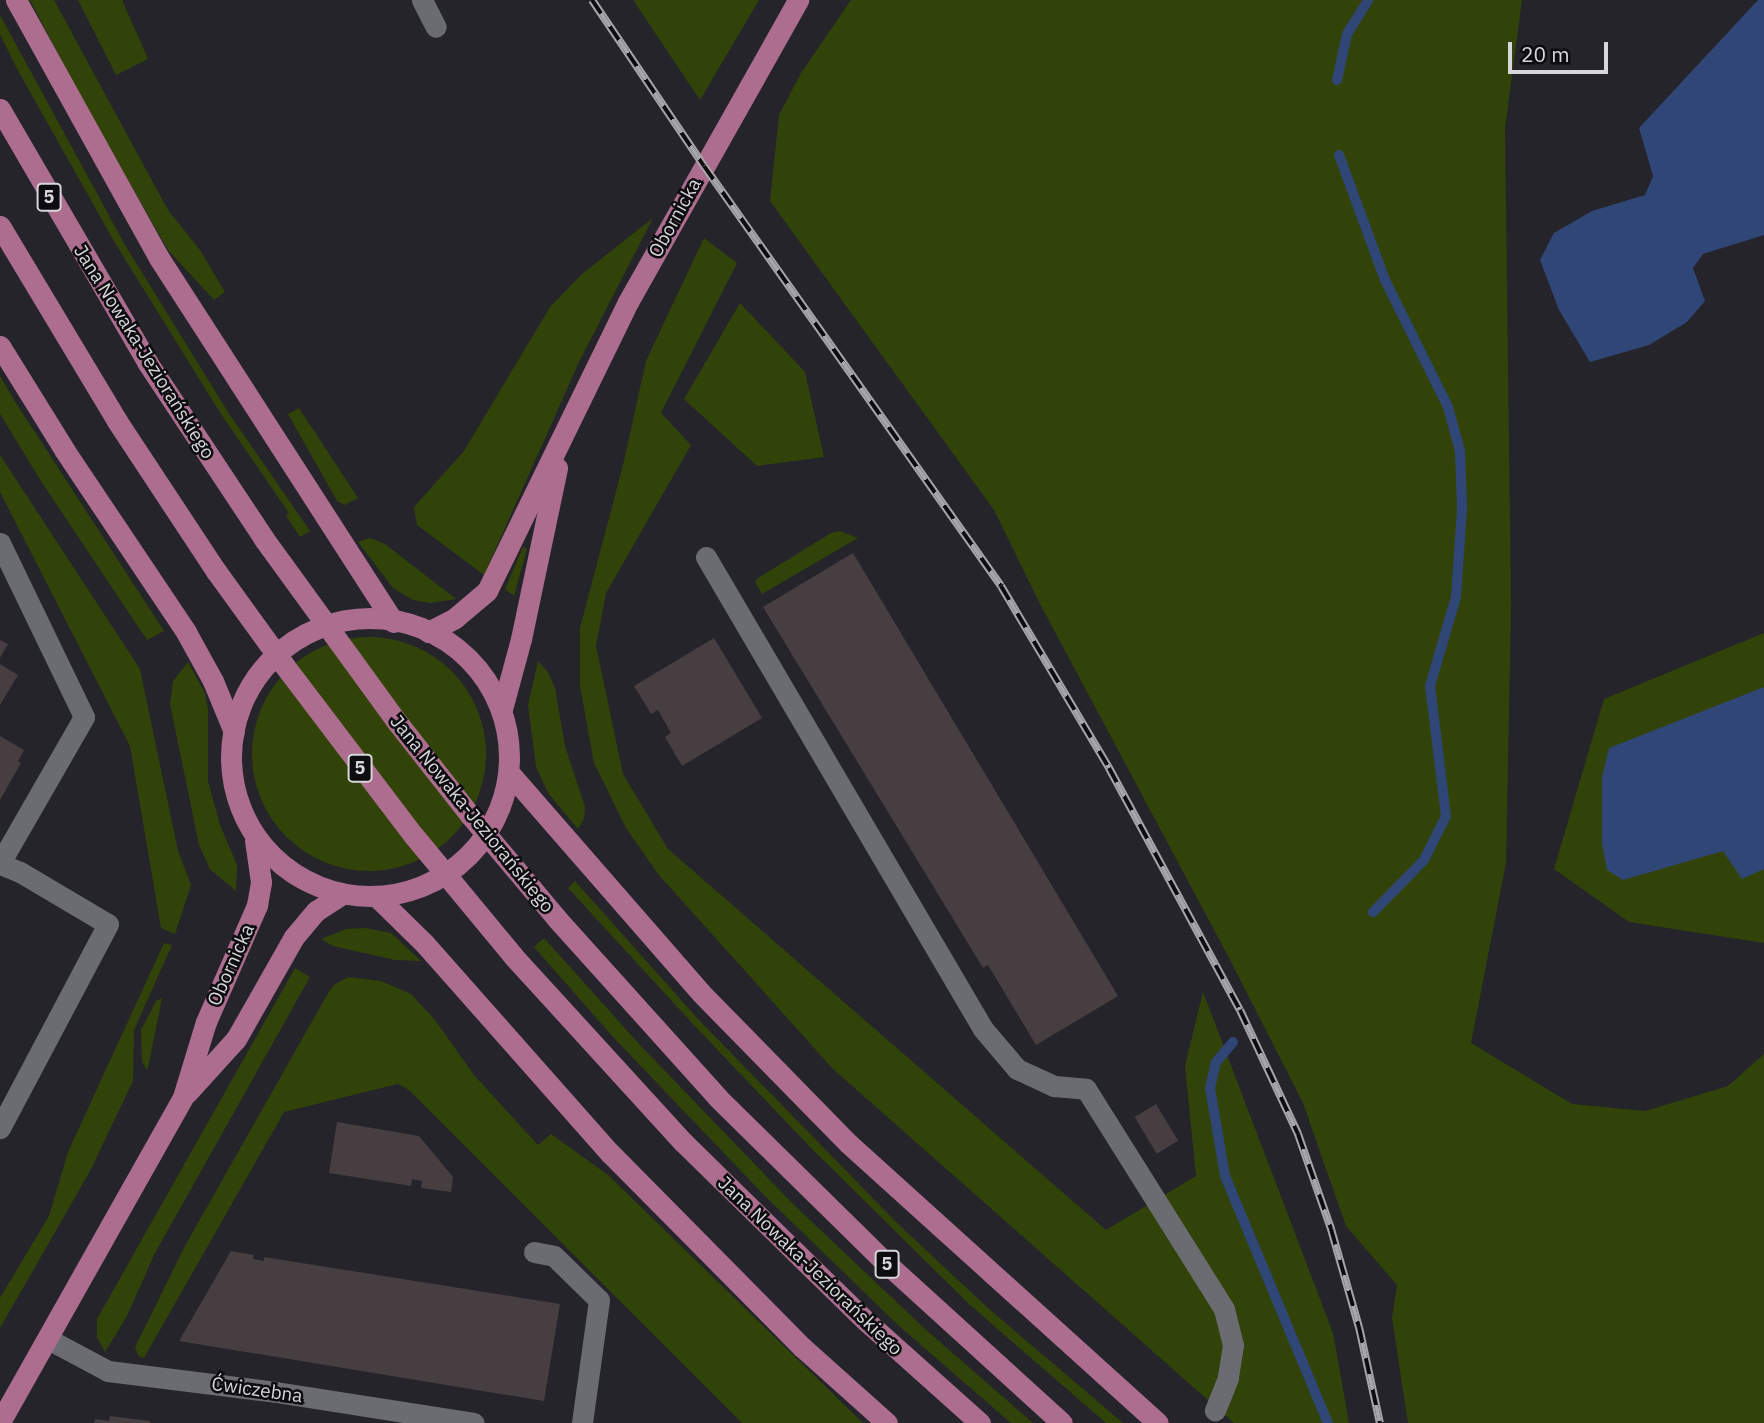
<!DOCTYPE html>
<meta charset="utf-8">
<style>
body{margin:0}
#map{position:relative;width:1764px;height:1423px;overflow:hidden;background:#24242a;font-family:"IBM Plex Sans",sans-serif}
div>[style]{position:absolute}
.green>*{inset:0;background:#324309}
.round{border-radius:50%}
.water>*{inset:0;background:#304677}
.stream>*{height:10px;margin:-5px;padding:0 5px;transform-origin:5px;border-radius:5px;background:#304677}
.building>*{inset:0;background:#463e40;transform-origin:0 0}
.minor>*{height:21px;margin:-10.5px;padding:0 10.5px;transform-origin:10.5px;border-radius:10.5px;background:#6b6b72}
.major>*{height:21px;margin:-10.5px;padding:0 10.5px;transform-origin:10.5px;border-radius:10.5px;background:#ac6d8f}
.major>.ring{margin:-10.5px;padding:0;box-sizing:content-box;background:none;border:21px solid #ac6d8f;border-radius:50%}
.rail>*{height:8px;margin-top:-4px;transform-origin:0;background:repeating-linear-gradient(90deg,#0d0d10 0 16px,#a5a5aa 0 32px);box-sizing:border-box;border-block:2px solid #a5a5aa}
span{translate:-50% -50%;white-space:nowrap;text-align:center;line-height:1.15;-webkit-text-stroke:5px #0d0d10;paint-order:stroke}
.shield-label span{padding:2px 5px;background:#0d0d10;border:2px solid;border-radius:5px;-webkit-text-stroke-width:0}
.shield-label{font-size:18px;color:#d7d7db;font-weight:700}
.street-label{font-size:19px;color:#d7d7db}
.scale{position:absolute;left:1508px;top:42px;width:100px;height:32px;box-sizing:border-box;border:4px solid #d7d7db;border-top:0;padding-left:9px;font-size:21px;line-height:24px;white-space:nowrap;color:#d7d7db;-webkit-text-stroke:5px #0d0d10;paint-order:stroke}
</style>
<div id="map">
<div class="green">
<i style="clip-path:polygon(30px 0,54px 0,168px 210px,200px 250px,225px 292px,214px 300px,168px 250px,77px 91px)"></i>
<i style="clip-path:polygon(78px 0,122px 0,148px 59px,116px 75px)"></i>
<i style="clip-path:polygon(633px 0,759px 0,700px 100px)"></i>
<i style="clip-path:polygon(851px 0,1522px 0,1505px 128px,1511px 606px,1506px 863px,1471px 1043px,1572px 1104px,1645px 1111px,1728px 1086px,1764px 1054px,1764px 1423px,1408px 1423px,1392px 1318px,1397px 1285px,1346px 1226px,1303px 1103px,1228px 956px,1040px 604px,994px 510px,770px 201px,779px 115px,801px 73px)"></i>
<i style="clip-path:polygon(0 15px,125px 245px,228px 412px,310px 531px,300px 537px,286px 516px,289px 513px,219px 411px,115px 243px,16px 67px,0 34px)"></i>
<i style="clip-path:polygon(653px 218px,579px 362px,484px 575px,417px 525px,414px 507px,464px 451px,550px 307px,582px 274px)"></i>
<i style="clip-path:polygon(704px 238px,737px 263px,661px 413px,691px 445px,606px 593px,596px 646px,623px 774px,668px 849px,1106px 1230px,1196px 1176px,1185px 1066px,1203px 992px,1333px 1333px,1349px 1423px,1234px 1423px,833px 1069px,658px 874px,626px 828px,594px 763px,580px 686px,580px 628px,623px 465px,646px 361px)"></i>
<i style="clip-path:polygon(740px 303px,805px 372px,824px 457px,757px 466px,684px 399px)"></i>
<i style="clip-path:polygon(0 376px,14px 400px,164px 631px,147px 640px,41px 481px,0 414px)"></i>
<i style="clip-path:polygon(299px 408px,358px 498px,345px 505px,337px 501px,288px 414px)"></i>
<i style="clip-path:polygon(0 455px,140px 669px,178px 851px,191px 885px,175px 934px,161px 928px,130px 746px,0 492px)"></i>
<i style="clip-path:polygon(840px 531px,858px 538px,762px 594px,755px 582px,758px 578px,831px 533px)"></i>
<i style="clip-path:polygon(370px 538px,385px 544px,456px 599px,430px 603px,413px 600px,393px 588px,358px 542px)"></i>
<i style="clip-path:polygon(523px 547px,527px 549px,514px 596px,505px 589px)"></i>
<i style="clip-path:polygon(1764px 633px,1764px 943px,1629px 922px,1554px 869px,1604px 699px)"></i>
<i class="round" style="left:252px;top:637px;width:234px;height:234px"></i>
<i style="clip-path:polygon(538px 661px,547px 671px,555px 688px,565px 746px,585px 807px,584px 819px,578px 829px,548px 793px,536px 767px,528px 705px)"></i>
<i style="clip-path:polygon(188px 662px,205px 693px,208px 709px,208px 781px,220px 825px,237px 865px,236px 891px,210px 869px,199px 845px,170px 704px,173px 681px)"></i>
<i style="clip-path:polygon(575px 881px,698px 1019px,896px 1222px,989px 1309px,1123px 1423px,1106px 1423px,970px 1305px,809px 1146px,692px 1023px,568px 888px)"></i>
<i style="clip-path:polygon(365px 928px,391px 933px,421px 961px,395px 960px,333px 946px,321px 939px,346px 929px)"></i>
<i style="clip-path:polygon(544px 938px,640px 1045px,793px 1204px,924px 1328px,1033px 1423px,1011px 1423px,898px 1325px,766px 1197px,613px 1037px,534px 947px)"></i>
<i style="clip-path:polygon(164px 943px,172px 945px,134px 1030px,133px 1081px,90px 1171px,0 1328px,0 1298px,49px 1216px,68px 1152px)"></i>
<i style="clip-path:polygon(295px 968px,310px 977px,155px 1253px,127px 1316px,105px 1352px,97px 1337px,97px 1319px)"></i>
<i style="clip-path:polygon(348px 977px,381px 981px,411px 994px,435px 1020px,474px 1075px,538px 1145px,551px 1134px,608px 1175px,863px 1423px,742px 1423px,409px 1090px,398px 1084px,284px 1112px,144px 1358px,139px 1357px,135px 1347px,186px 1244px,327px 995px,334px 985px)"></i>
<i style="clip-path:polygon(162px 998px,148px 1068px,146px 1069px,142px 1062px,141px 1030px,156px 1001px)"></i>
</div>
<div class="water">
<i style="clip-path:polygon(1758px 0,1764px 0,1764px 235px,1703px 254px,1693px 268px,1705px 301px,1687px 322px,1649px 345px,1590px 362px,1559px 310px,1540px 260px,1554px 233px,1592px 211px,1645px 195px,1653px 176px,1639px 128px)"></i>
<i style="clip-path:polygon(1764px 687px,1764px 869px,1742px 879px,1723px 851px,1623px 880px,1607px 870px,1602px 844px,1602px 777px,1609px 748px)"></i>
</div>
<div class="stream">
<i style="left:1337px;top:80px;width:47px;rotate:-77.7deg"></i>
<i style="left:1347px;top:34px;width:40px;rotate:-58deg"></i>
<i style="left:1339px;top:155px;width:133px;rotate:69.8deg"></i>
<i style="left:1385px;top:280px;width:142px;rotate:63.6deg"></i>
<i style="left:1448px;top:407px;width:46px;rotate:74.7deg"></i>
<i style="left:1460px;top:451px;width:58px;rotate:88deg"></i>
<i style="left:1462px;top:509px;width:88px;rotate:93.9deg"></i>
<i style="left:1456px;top:597px;width:93px;rotate:106.3deg"></i>
<i style="left:1430px;top:686px;width:131px;rotate:83deg"></i>
<i style="left:1446px;top:816px;width:49px;rotate:116.6deg"></i>
<i style="left:1424px;top:860px;width:73px;rotate:134.4deg"></i>
<i style="left:1233px;top:1042px;width:26px;rotate:130deg"></i>
<i style="left:1216px;top:1062px;width:27px;rotate:103deg"></i>
<i style="left:1210px;top:1088px;width:89px;rotate:80.3deg"></i>
<i style="left:1225px;top:1176px;width:268px;rotate:67.4deg"></i>
</div>
<div class="building">
<i style="clip-path:polygon(853px 553px,1118px 996px,1036px 1045px,988px 965px,983px 968px,763px 607px)"></i>
<i style="clip-path:polygon(714px 638px,762px 718px,682px 766px,665px 737px,671px 733px,658px 710px,651px 714px,634px 686px)"></i>
<i style="clip-path:polygon(0 640px,8px 644px,0 658px)"></i>
<i style="clip-path:polygon(0 664px,18px 675px,0 705px)"></i>
<i style="clip-path:polygon(0 736px,24px 750px,18px 761px,21px 763px,0 800px)"></i>
<i style="left:1156px;top:1104px;width:43px;height:25px;rotate:59deg"></i>
<i style="clip-path:polygon(337px 1122px,419px 1136px,453px 1177px,451px 1192px,421px 1188px,422px 1181px,412px 1179px,411px 1186px,329px 1173px)"></i>
<i style="clip-path:polygon(231px 1251px,254px 1255px,253px 1259px,264px 1261px,264px 1257px,560px 1304px,544px 1401px,179px 1341px)"></i>
<i style="clip-path:polygon(110px 1416px,150px 1421px,150px 1423px,94px 1423px,95px 1419px,109px 1421px)"></i>
</div>
<div class="minor">
<i style="left:422px;top:0;width:30px;rotate:63deg"></i>
<i style="left:0;top:543px;width:193px;rotate:64.2deg"></i>
<i style="left:84px;top:717px;width:168px;rotate:119.9deg"></i>
<i style="left:706px;top:557px;width:547px;rotate:59.59deg"></i>
<i style="left:983px;top:1029px;width:52px;rotate:49.6deg"></i>
<i style="left:1017px;top:1069px;width:41px;rotate:24.7deg"></i>
<i style="left:1054px;top:1086px;width:32px;rotate:5deg"></i>
<i style="left:1086px;top:1089px;width:260px;rotate:57.9deg"></i>
<i style="left:1224px;top:1309px;width:37px;rotate:76deg"></i>
<i style="left:1233px;top:1345px;width:33px;rotate:99deg"></i>
<i style="left:1228px;top:1378px;width:35px;rotate:112deg"></i>
<i style="left:0;top:864px;width:22px;rotate:22deg"></i>
<i style="left:20px;top:872px;width:102px;rotate:30.6deg"></i>
<i style="left:108px;top:924px;width:231px;rotate:117.9deg"></i>
<i style="left:534px;top:1252px;width:20px;rotate:11deg"></i>
<i style="left:554px;top:1256px;width:63px;rotate:44.4deg"></i>
<i style="left:599px;top:1300px;width:124px;rotate:97.9deg"></i>
<i style="left:48px;top:1339px;width:68px;rotate:28.1deg"></i>
<i style="left:108px;top:1371px;width:169px;rotate:7.1deg"></i>
<i style="left:276px;top:1392px;width:200px;rotate:8.9deg"></i>
</div>
<div class="major">
<i style="left:16px;top:0;width:295px;rotate:61deg"></i>
<i style="left:159px;top:258px;width:433px;rotate:57.2deg"></i>
<i style="left:0;top:109px;width:293px;rotate:59.8deg"></i>
<i style="left:147px;top:362px;width:212px;rotate:56.5deg"></i>
<i style="left:264px;top:539px;width:226px;rotate:54deg"></i>
<i style="left:397px;top:722px;width:118px;rotate:51.9deg"></i>
<i style="left:470px;top:815px;width:137px;rotate:50deg"></i>
<i style="left:558px;top:920px;width:239px;rotate:48deg"></i>
<i style="left:718px;top:1098px;width:234px;rotate:44.5deg"></i>
<i style="left:885px;top:1262px;width:239px;rotate:42.3deg"></i>
<i style="left:0;top:226px;width:227px;rotate:59deg"></i>
<i style="left:117px;top:421px;width:180px;rotate:56.6deg"></i>
<i style="left:216px;top:571px;width:116px;rotate:54.1deg"></i>
<i style="left:284px;top:665px;width:215px;rotate:52.8deg"></i>
<i style="left:414px;top:836px;width:157px;rotate:50.4deg"></i>
<i style="left:514px;top:957px;width:251px;rotate:47.6deg"></i>
<i style="left:683px;top:1142px;width:256px;rotate:44.4deg"></i>
<i style="left:866px;top:1321px;width:153px;rotate:41.8deg"></i>
<i style="left:0;top:346px;width:123px;rotate:58.2deg"></i>
<i style="left:65px;top:451px;width:218px;rotate:56.2deg"></i>
<i style="left:186px;top:632px;width:56px;rotate:61.1deg"></i>
<i style="left:213px;top:681px;width:55px;rotate:67.6deg"></i>
<i class="ring" style="left:231px;top:618px;width:257px;height:257px"></i>
<i style="left:428px;top:632px;width:30px;rotate:-27deg"></i>
<i style="left:455px;top:618px;width:42px;rotate:-40.2deg"></i>
<i style="left:487px;top:591px;width:322px;rotate:-64deg"></i>
<i style="left:628px;top:302px;width:347px;rotate:-60.6deg"></i>
<i style="left:502px;top:709px;width:73px;rotate:-74.8deg"></i>
<i style="left:521px;top:639px;width:175px;rotate:-78.1deg"></i>
<i style="left:511px;top:775px;width:289px;rotate:48.9deg"></i>
<i style="left:701px;top:993px;width:211px;rotate:45.6deg"></i>
<i style="left:849px;top:1144px;width:416px;rotate:42.1deg"></i>
<i style="left:378px;top:898px;width:64px;rotate:44.4deg"></i>
<i style="left:424px;top:943px;width:281px;rotate:48.5deg"></i>
<i style="left:610px;top:1153px;width:273px;rotate:45.3deg"></i>
<i style="left:802px;top:1347px;width:114px;rotate:41.8deg"></i>
<i style="left:187px;top:1093px;width:73px;rotate:-47.8deg"></i>
<i style="left:236px;top:1039px;width:117px;rotate:-60.4deg"></i>
<i style="left:294px;top:937px;width:34px;rotate:-50deg"></i>
<i style="left:316px;top:911px;width:30px;rotate:-33deg"></i>
<i style="left:0;top:1422px;width:373px;rotate:-60.6deg"></i>
<i style="left:183px;top:1097px;width:78px;rotate:-73deg"></i>
<i style="left:206px;top:1022px;width:128px;rotate:-66.4deg"></i>
<i style="left:257px;top:905px;width:23px;rotate:-80deg"></i>
<i style="left:261px;top:882px;width:42px;rotate:-98.1deg"></i>
</div>
<div class="rail">
<i style="left:592px;top:0;width:200px;rotate:56deg"></i>
<i style="left:704px;top:166px;width:514px;rotate:54.73deg"></i>
<i style="left:1001px;top:586px;width:212px;rotate:59.3deg"></i>
<i style="left:1109px;top:768px;width:275px;rotate:61.6deg"></i>
<i style="left:1240px;top:1010px;width:137px;rotate:64.9deg"></i>
<i style="left:1298px;top:1134px;width:101px;rotate:70.8deg"></i>
<i style="left:1331px;top:1229px;width:102px;rotate:74.1deg"></i>
<i style="left:1359px;top:1327px;width:98px;rotate:77.7deg"></i>
</div>
<div class="shield-label">
<span style="left:49px;top:197px">5</span>
<span style="left:360px;top:768px">5</span>
<span style="left:887px;top:1264px">5</span>
</div>
<div class="street-label">
<span style="left:675px;top:218px;rotate:-61deg">Obornicka</span>
<span style="left:144px;top:352px;rotate:58deg">Jana Nowaka-Jeziorańskiego</span>
<span style="left:472px;top:814px;rotate:51deg">Jana Nowaka-Jeziorańskiego</span>
<span style="left:231px;top:965px;rotate:-66deg">Obornicka</span>
<span style="left:810px;top:1266px;rotate:44deg">Jana Nowaka-Jeziorańskiego</span>
<span style="left:257px;top:1390px;rotate:8deg">Ćwiczebna</span>
</div>
<div class="scale">20 m</div>
</div>
